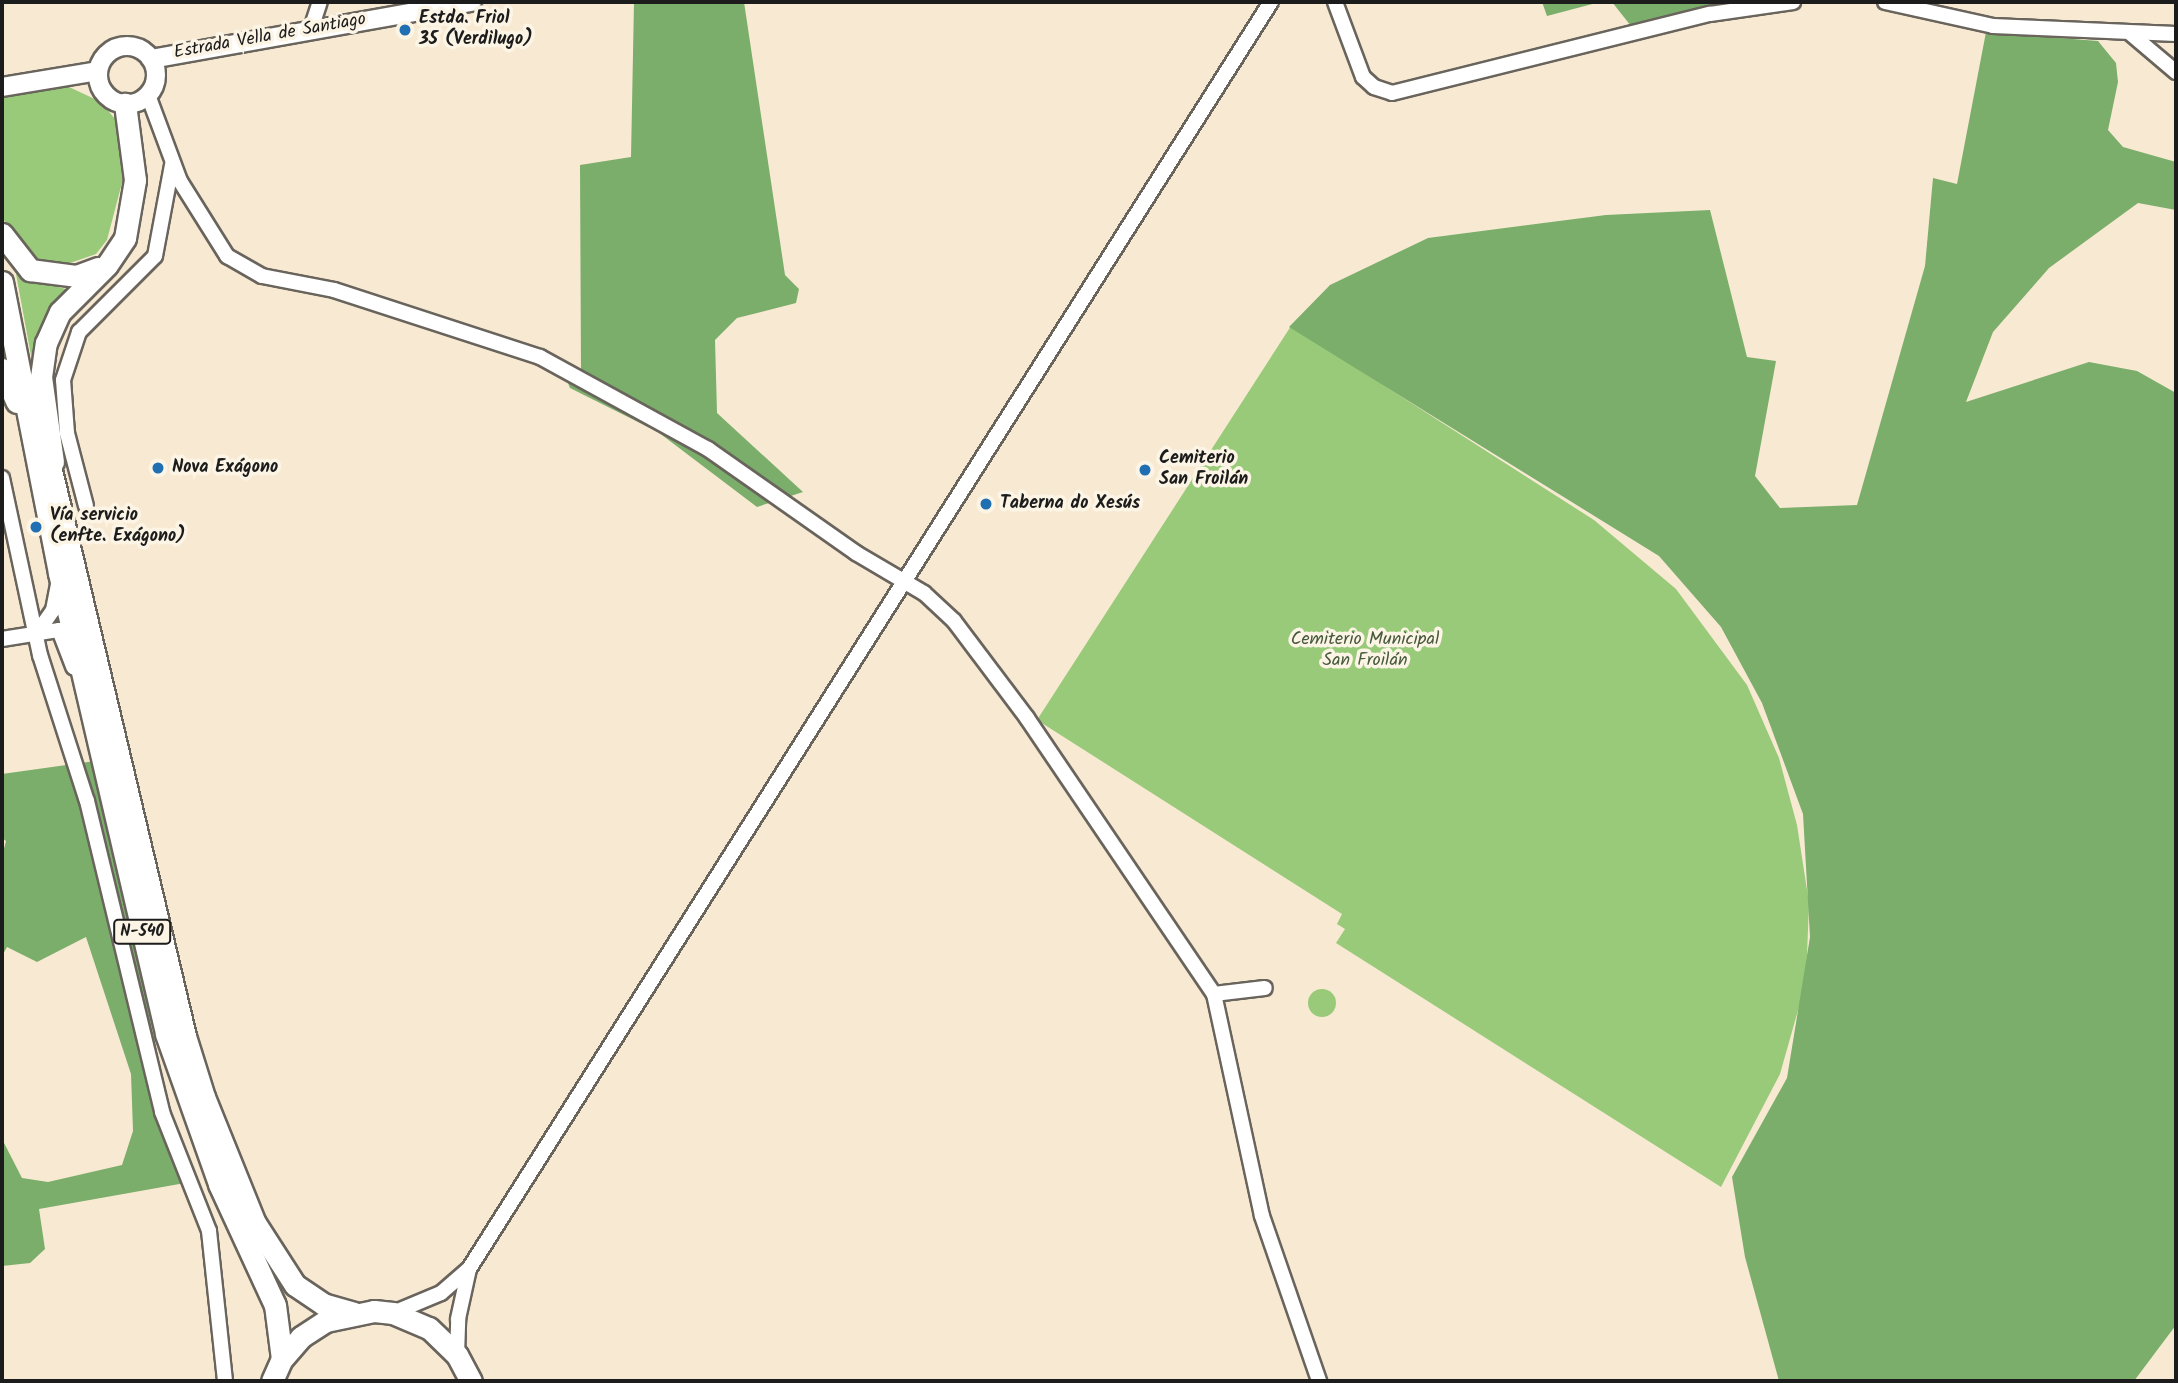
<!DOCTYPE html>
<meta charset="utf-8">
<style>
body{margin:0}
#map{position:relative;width:2178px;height:1383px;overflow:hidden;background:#f8e9d3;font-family:Kalam,sans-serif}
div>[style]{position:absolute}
.green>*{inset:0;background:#98ca7a}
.round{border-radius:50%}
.forest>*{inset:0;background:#7aae6a}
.roads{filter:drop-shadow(2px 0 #69645c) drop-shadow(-2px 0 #69645c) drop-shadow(0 2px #69645c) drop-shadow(0 -2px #69645c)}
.minor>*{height:14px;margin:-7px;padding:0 7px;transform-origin:7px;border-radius:7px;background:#fff}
.major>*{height:18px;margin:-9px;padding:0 9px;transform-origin:9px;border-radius:9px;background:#fff}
.major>.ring{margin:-9px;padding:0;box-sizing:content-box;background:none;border:18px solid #fff;border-radius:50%}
.highway>*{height:21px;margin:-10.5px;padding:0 10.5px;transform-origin:10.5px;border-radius:10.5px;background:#fff}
.dots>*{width:19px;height:19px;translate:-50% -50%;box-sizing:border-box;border:4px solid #fcf5e5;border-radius:50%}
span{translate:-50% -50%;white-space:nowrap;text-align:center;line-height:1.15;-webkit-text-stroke:7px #fcf5e5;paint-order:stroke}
.shield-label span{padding:2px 5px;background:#fcf5e5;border:2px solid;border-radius:5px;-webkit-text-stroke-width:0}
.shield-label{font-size:16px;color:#1c1c1c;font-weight:700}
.poi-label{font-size:18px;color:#1c1c1c;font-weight:700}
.left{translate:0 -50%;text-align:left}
.street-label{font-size:18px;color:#1c1c1c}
.park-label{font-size:18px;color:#47593d}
.frame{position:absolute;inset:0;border:4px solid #1c1c1c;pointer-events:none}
</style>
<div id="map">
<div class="green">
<i style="clip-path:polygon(67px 86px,101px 102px,115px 119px,123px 179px,107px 240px,96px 254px,56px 268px,32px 260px,11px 241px,2px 214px,2px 97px)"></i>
<i style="clip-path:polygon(16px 274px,69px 290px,45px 319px,32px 361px)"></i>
<i style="clip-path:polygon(1291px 326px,1594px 520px,1676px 589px,1747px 685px,1779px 758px,1797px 825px,1809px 903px,1806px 982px,1780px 1074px,1721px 1187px,1336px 943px,1345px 929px,1337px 924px,1342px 914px,1037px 720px)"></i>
<i class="round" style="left:1308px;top:989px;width:28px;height:28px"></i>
</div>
<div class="forest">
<i style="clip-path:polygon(634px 2px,744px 2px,785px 275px,799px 289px,796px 303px,737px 318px,715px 340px,717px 413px,803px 492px,757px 507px,658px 432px,570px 388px,563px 371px,581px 372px,580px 165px,631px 157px)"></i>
<i style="clip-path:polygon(1542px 2px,1600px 2px,1547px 16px)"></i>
<i style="clip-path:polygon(1612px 2px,1762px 2px,1631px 26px)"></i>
<i style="clip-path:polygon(1986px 32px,2098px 41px,2116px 63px,2118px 82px,2108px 130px,2123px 147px,2176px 162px,2176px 210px,2138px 203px,2049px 268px,1993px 332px,1966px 402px,2089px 362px,2137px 371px,2176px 393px,2176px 1325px,2134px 1381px,1779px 1381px,1745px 1257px,1732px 1177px,1787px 1078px,1810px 937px,1803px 814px,1762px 703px,1721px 627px,1659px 556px,1289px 327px,1330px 285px,1428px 238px,1606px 215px,1710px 210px,1747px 357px,1776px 361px,1755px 476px,1780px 508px,1857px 505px,1925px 266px,1933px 178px,1957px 184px)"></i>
<i style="clip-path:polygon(95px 761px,185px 1183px,39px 1209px,45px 1249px,30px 1263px,2px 1266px,2px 1139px,22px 1178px,48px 1182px,122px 1165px,133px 1131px,131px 1074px,86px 937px,37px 962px,7px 947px,2px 956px,2px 856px,6px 841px,2px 838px,2px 774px)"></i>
</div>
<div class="roads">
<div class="minor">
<i style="left:1335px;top:2px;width:80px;rotate:69.5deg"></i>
<i style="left:1363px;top:77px;width:15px;rotate:42deg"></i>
<i style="left:1374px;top:87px;width:19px;rotate:18deg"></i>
<i style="left:1392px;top:93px;width:328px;rotate:-14deg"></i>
<i style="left:1710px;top:14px;width:84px;rotate:-8.2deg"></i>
<i style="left:1885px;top:2px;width:111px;rotate:12.5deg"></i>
<i style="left:1993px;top:26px;width:183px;rotate:2.5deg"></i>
<i style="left:311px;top:29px;width:28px;rotate:-72deg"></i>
<i style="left:2131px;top:34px;width:59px;rotate:40.2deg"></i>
<i style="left:148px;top:95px;width:92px;rotate:69.6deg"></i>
<i style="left:180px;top:181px;width:89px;rotate:57.9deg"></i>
<i style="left:227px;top:256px;width:40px;rotate:29.7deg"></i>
<i style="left:262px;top:276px;width:73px;rotate:11deg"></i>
<i style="left:334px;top:290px;width:217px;rotate:18deg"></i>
<i style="left:540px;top:357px;width:192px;rotate:28.7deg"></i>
<i style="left:708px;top:449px;width:181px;rotate:35.1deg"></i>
<i style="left:856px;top:553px;width:79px;rotate:30.5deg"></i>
<i style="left:924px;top:593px;width:41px;rotate:43deg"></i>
<i style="left:954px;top:621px;width:121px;rotate:53deg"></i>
<i style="left:1027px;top:718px;width:333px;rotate:55.9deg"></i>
<i style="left:1214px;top:994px;width:227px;rotate:77.8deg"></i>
<i style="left:1262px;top:1216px;width:175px;rotate:70.9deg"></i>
<i style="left:2px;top:478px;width:181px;rotate:77.9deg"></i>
<i style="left:40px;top:655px;width:153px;rotate:72.2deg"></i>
<i style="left:87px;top:801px;width:320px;rotate:76.4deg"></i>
<i style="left:162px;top:1112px;width:128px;rotate:68.4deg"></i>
<i style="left:209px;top:1231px;width:151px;rotate:83.9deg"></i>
<i style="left:86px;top:506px;width:75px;rotate:-104.6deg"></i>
<i style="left:67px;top:433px;width:53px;rotate:-94.3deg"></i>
<i style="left:63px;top:380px;width:51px;rotate:-71.6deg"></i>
<i style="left:79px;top:332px;width:107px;rotate:-45deg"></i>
<i style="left:155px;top:256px;width:93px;rotate:-79.4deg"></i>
<i style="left:37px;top:633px;width:28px;rotate:-55deg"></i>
<i style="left:53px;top:610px;width:26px;rotate:-79deg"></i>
<i style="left:2px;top:639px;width:58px;rotate:-9deg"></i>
<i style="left:59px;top:630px;width:40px;rotate:69deg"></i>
<i style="left:1214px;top:994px;width:51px;rotate:-6.7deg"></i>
<i style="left:393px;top:1313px;width:52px;rotate:-22.6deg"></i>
<i style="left:441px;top:1293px;width:37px;rotate:-41deg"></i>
<i style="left:469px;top:1269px;width:1499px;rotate:-57.67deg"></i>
<i style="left:457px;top:1355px;width:36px;rotate:-88deg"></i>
<i style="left:458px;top:1319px;width:51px;rotate:-77.6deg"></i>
</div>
<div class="major">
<i class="ring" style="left:98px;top:46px;width:40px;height:40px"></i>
<i style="left:151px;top:59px;width:326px;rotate:-10.1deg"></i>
<i style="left:2px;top:87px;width:97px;rotate:-9.5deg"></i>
</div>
<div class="highway">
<i style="left:2px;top:234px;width:46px;rotate:52.1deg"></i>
<i style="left:30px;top:270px;width:46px;rotate:7.4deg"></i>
<i style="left:76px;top:276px;width:23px;rotate:-20deg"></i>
<i style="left:2px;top:282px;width:297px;rotate:78.9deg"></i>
<i style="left:59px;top:573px;width:473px;rotate:76.9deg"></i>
<i style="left:166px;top:1034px;width:159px;rotate:70.5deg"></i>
<i style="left:219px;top:1184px;width:133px;rotate:65.2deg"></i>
<i style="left:275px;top:1305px;width:54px;rotate:82.6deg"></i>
<i style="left:2px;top:369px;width:36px;rotate:66deg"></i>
<i style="left:46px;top:449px;width:603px;rotate:76.68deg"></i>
<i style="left:185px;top:1036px;width:64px;rotate:72.7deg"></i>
<i style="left:204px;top:1097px;width:136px;rotate:68deg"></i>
<i style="left:255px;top:1223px;width:74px;rotate:57.2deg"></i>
<i style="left:295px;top:1285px;width:34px;rotate:34deg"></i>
<i style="left:323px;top:1304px;width:32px;rotate:16deg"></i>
<i style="left:53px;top:462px;width:86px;rotate:-98deg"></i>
<i style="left:41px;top:377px;width:34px;rotate:-82deg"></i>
<i style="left:46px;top:343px;width:34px;rotate:-66deg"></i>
<i style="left:60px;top:312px;width:66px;rotate:-45deg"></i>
<i style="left:107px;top:265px;width:32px;rotate:-56deg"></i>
<i style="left:125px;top:238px;width:59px;rotate:-80.2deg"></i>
<i style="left:135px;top:180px;width:77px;rotate:-97.5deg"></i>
<i style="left:272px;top:1381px;width:24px;rotate:-66deg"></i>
<i style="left:282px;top:1359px;width:29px;rotate:-49deg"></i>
<i style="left:301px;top:1337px;width:30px;rotate:-33deg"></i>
<i style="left:326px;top:1321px;width:49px;rotate:-11.8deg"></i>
<i style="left:374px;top:1311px;width:19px;rotate:6deg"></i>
<i style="left:393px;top:1313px;width:39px;rotate:23deg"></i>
<i style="left:429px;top:1328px;width:39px;rotate:44deg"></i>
<i style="left:457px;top:1355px;width:30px;rotate:62deg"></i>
</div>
</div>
<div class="dots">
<i style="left:405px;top:30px;background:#1f6fb2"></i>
<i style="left:158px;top:468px;background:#1f6fb2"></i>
<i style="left:1145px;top:470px;background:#1f6fb2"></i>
<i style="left:986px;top:504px;background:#1f6fb2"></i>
<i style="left:36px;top:527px;background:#1f6fb2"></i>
</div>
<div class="shield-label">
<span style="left:142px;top:932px">N-540</span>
</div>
<div class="poi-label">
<span class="left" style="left:419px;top:30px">Estda. Friol<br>35 (Verdilugo)</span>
<span class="left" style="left:1159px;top:470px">Cemiterio<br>San Froilán</span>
<span class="left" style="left:172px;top:468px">Nova Exágono</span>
<span class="left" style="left:1000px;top:504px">Taberna do Xesús</span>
<span class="left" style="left:50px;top:527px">Vía servicio<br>(enfte. Exágono)</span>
</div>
<div class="street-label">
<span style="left:270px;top:37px;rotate:-10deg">Estrada Vella de Santiago</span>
</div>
<div class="park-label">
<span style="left:1365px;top:651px">Cemiterio Municipal<br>San Froilán</span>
</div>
<div class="frame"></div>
</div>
